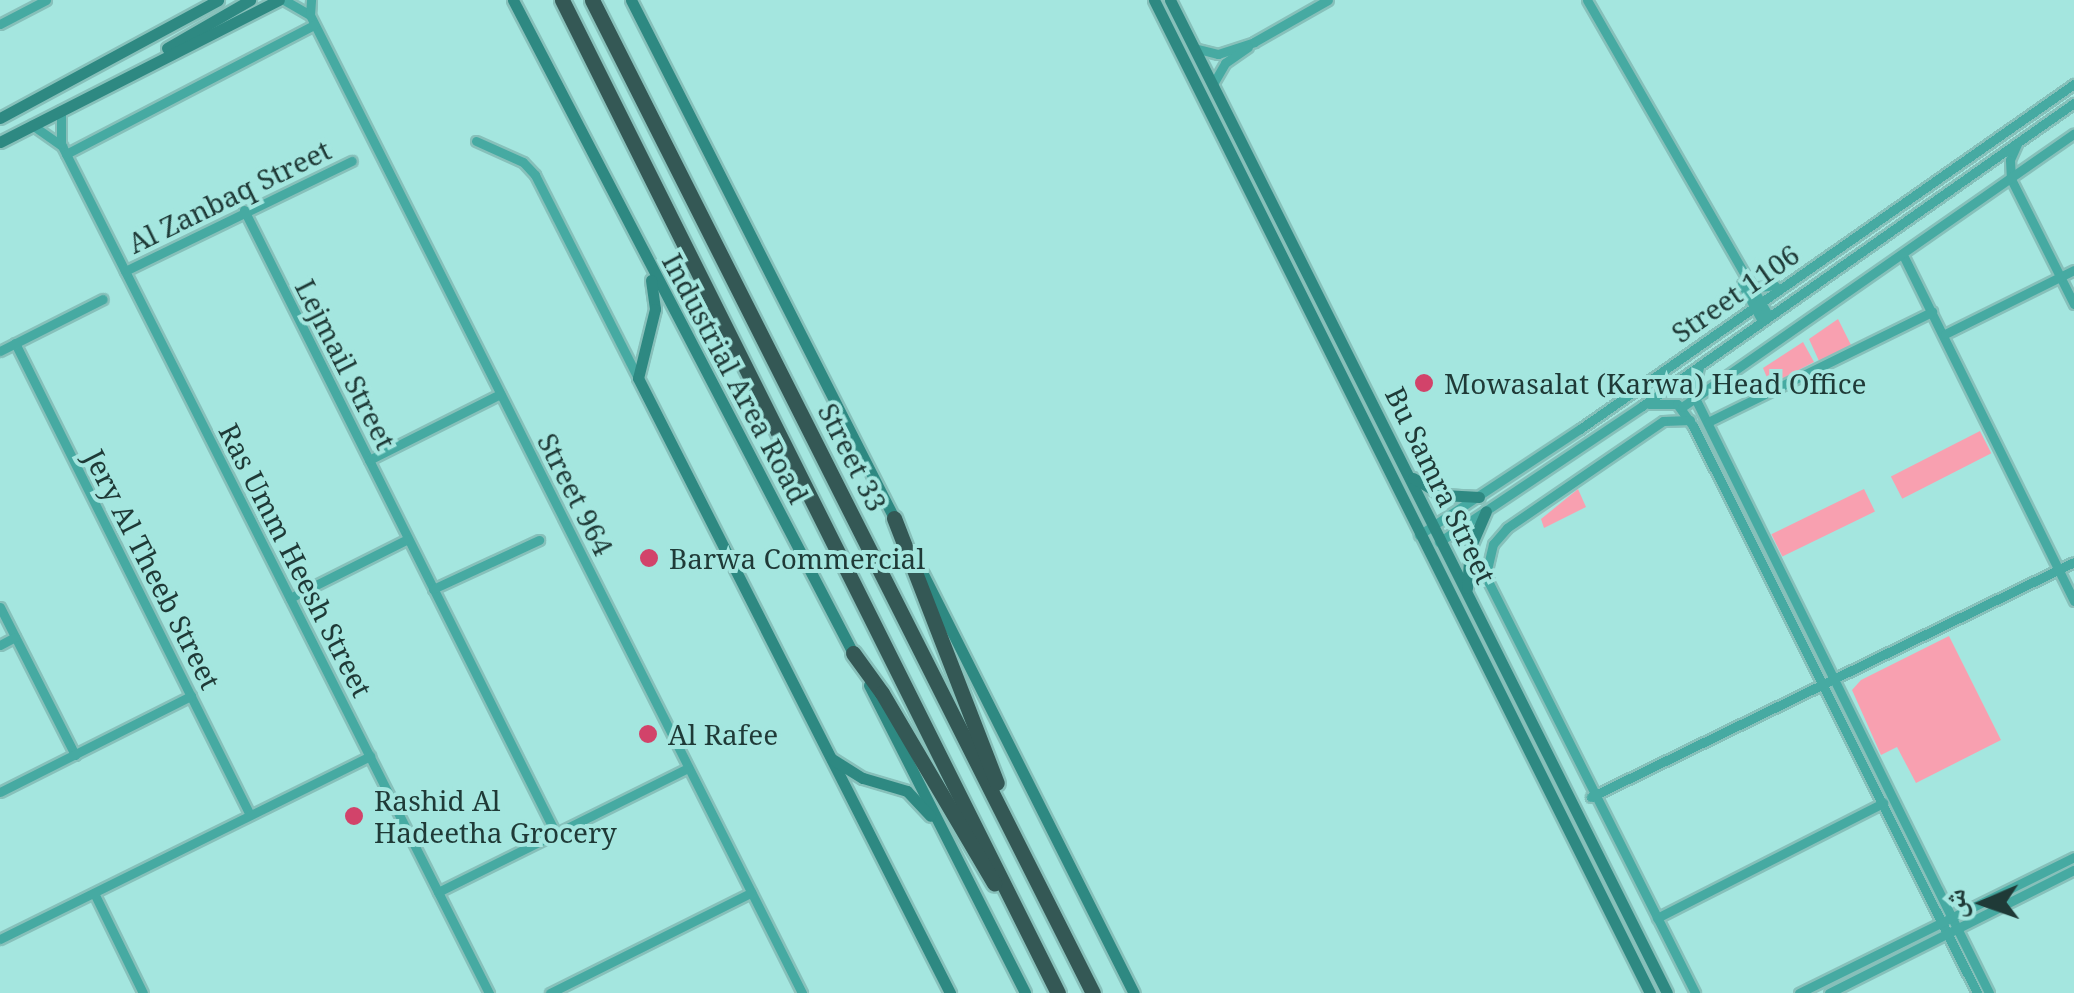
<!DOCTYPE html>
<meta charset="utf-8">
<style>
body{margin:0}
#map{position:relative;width:2074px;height:993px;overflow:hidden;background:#a4e6df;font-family:"Noto Serif","Noto Naskh Arabic",serif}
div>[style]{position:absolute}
.green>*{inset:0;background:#f8a0b0;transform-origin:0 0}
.roads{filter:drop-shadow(2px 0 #87c0ba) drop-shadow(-2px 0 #87c0ba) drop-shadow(0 2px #87c0ba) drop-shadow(0 -2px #87c0ba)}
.street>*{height:9px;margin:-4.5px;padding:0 4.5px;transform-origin:4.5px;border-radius:4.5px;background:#46aaa2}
.secondary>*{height:11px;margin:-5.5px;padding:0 5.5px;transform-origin:5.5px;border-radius:5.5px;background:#2e8982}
.highway>*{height:15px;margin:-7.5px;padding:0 7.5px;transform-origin:7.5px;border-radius:7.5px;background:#345855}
.dots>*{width:28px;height:28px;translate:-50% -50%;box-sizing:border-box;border:5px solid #a4e6df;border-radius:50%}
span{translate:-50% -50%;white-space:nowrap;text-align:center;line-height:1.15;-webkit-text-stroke:8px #a4e6df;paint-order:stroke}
.street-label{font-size:28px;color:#1f3a37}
.poi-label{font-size:28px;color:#1f3a37}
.left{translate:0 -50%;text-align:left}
.north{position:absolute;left:1934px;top:853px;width:100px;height:100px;-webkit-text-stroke:8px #a4e6df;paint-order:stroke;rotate:268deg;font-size:28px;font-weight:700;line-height:40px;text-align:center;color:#1f3a37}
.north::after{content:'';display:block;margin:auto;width:35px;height:45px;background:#1f3a37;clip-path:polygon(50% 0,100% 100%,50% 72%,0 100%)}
</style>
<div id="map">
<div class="green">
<i style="clip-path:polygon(1838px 319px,1851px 345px,1819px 361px,1809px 339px)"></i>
<i style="clip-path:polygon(1803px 342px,1814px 362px,1770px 385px,1763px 368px)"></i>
<i style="left:1980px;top:431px;width:25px;height:100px;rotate:63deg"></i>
<i style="clip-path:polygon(1578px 489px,1586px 507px,1544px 528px,1541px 519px)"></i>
<i style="left:1864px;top:489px;width:25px;height:103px;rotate:64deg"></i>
<i style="clip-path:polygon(1949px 636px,2001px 740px,1916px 783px,1897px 747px,1881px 755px,1852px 690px,1861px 680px)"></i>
</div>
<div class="roads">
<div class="street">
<i style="left:284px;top:0;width:30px;rotate:30deg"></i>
<i style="left:310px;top:15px;width:1095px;rotate:63.29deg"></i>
<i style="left:1587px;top:0;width:365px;rotate:60.1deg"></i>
<i style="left:310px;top:15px;width:15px;rotate:-86deg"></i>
<i style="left:0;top:24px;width:52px;rotate:-27.6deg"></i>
<i style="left:1194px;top:48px;width:25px;rotate:14deg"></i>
<i style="left:1218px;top:54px;width:38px;rotate:-18deg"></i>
<i style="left:1254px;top:42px;width:85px;rotate:-29.6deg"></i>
<i style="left:1213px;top:84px;width:24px;rotate:-60deg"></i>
<i style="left:1225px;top:63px;width:28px;rotate:-35deg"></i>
<i style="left:32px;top:125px;width:37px;rotate:35deg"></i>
<i style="left:62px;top:146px;width:949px;rotate:63.25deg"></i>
<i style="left:476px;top:141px;width:51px;rotate:24.1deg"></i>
<i style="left:523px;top:162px;width:18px;rotate:47deg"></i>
<i style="left:535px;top:175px;width:228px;rotate:63.1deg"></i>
<i style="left:61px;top:144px;width:34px;rotate:-90deg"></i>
<i style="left:2017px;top:144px;width:17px;rotate:114deg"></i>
<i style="left:2010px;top:160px;width:19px;rotate:87deg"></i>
<i style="left:2011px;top:179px;width:140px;rotate:63.3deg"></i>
<i style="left:66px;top:154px;width:280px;rotate:-27.5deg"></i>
<i style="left:244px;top:210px;width:698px;rotate:63.43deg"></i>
<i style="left:1903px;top:255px;width:386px;rotate:63.7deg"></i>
<i style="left:125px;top:271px;width:252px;rotate:-25.9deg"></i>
<i style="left:1742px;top:284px;width:42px;rotate:61.6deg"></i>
<i style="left:1751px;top:288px;width:23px;rotate:-7deg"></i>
<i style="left:1774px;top:285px;width:6px;rotate:45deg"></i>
<i style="left:1945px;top:334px;width:144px;rotate:-26.4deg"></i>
<i style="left:15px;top:343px;width:527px;rotate:63.53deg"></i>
<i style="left:0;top:351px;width:115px;rotate:-26.8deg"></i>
<i style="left:1699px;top:367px;width:28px;rotate:103deg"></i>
<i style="left:1693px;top:394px;width:668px;rotate:63.7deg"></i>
<i style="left:1649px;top:404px;width:28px"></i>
<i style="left:1677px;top:404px;width:27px;rotate:54deg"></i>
<i style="left:1693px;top:426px;width:634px;rotate:63.39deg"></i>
<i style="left:1682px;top:407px;width:478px;rotate:-34.9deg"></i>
<i style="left:1690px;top:420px;width:27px;rotate:178deg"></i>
<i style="left:1663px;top:421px;width:189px;rotate:145.6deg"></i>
<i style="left:1507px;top:528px;width:21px;rotate:131deg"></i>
<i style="left:1493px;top:544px;width:26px;rotate:103deg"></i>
<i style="left:1487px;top:569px;width:14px;rotate:82deg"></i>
<i style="left:1489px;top:583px;width:459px;rotate:63.3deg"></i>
<i style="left:1708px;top:422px;width:250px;rotate:-26.2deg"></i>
<i style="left:369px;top:460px;width:147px;rotate:-26.7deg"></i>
<i style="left:1419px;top:535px;width:193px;rotate:-33.4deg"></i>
<i style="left:1580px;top:429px;width:603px;rotate:-34.93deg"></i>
<i style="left:1439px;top:542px;width:244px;rotate:-33.8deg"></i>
<i style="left:1642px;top:406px;width:528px;rotate:-35.05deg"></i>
<i style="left:433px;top:589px;width:117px;rotate:-24.8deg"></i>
<i style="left:290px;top:598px;width:132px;rotate:-26.6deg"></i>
<i style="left:0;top:607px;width:166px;rotate:63.1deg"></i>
<i style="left:0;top:645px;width:17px;rotate:-28deg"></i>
<i style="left:0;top:792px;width:214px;rotate:-26.7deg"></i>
<i style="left:1591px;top:797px;width:537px;rotate:-25.94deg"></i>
<i style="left:438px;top:892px;width:279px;rotate:-26.4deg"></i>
<i style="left:94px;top:893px;width:111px;rotate:63.9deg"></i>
<i style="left:1657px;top:918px;width:254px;rotate:-27deg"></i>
<i style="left:0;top:939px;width:413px;rotate:-26.3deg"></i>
<i style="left:550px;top:993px;width:225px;rotate:-26.5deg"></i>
<i style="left:1799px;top:993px;width:307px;rotate:-26.3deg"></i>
<i style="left:1829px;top:993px;width:274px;rotate:-26.7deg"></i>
</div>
<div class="secondary">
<i style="left:513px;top:0;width:743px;rotate:62.5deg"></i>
<i style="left:631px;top:0;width:585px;rotate:63.08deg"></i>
<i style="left:1154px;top:0;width:1110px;rotate:63.46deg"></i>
<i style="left:1170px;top:0;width:1110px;rotate:63.41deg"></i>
<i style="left:167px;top:48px;width:96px;rotate:-30deg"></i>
<i style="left:0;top:118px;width:248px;rotate:-28.4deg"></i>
<i style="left:0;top:142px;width:313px;rotate:-27deg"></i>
<i style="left:651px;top:280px;width:29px;rotate:82deg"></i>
<i style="left:655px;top:309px;width:71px;rotate:103.8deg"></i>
<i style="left:638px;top:378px;width:690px;rotate:63.1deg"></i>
<i style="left:1413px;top:478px;width:34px;rotate:30deg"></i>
<i style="left:1443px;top:495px;width:36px;rotate:3deg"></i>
<i style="left:923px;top:574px;width:469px;rotate:63.3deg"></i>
<i style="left:1467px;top:588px;width:40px;rotate:-85.7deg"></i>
<i style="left:1470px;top:548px;width:40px;rotate:-66.6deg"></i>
<i style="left:869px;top:685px;width:345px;rotate:63.1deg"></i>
<i style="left:832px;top:759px;width:36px;rotate:32deg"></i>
<i style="left:863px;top:778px;width:46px;rotate:16.5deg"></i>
<i style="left:907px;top:791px;width:34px;rotate:47deg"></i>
</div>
<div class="highway">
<i style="left:562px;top:0;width:1110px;rotate:63.46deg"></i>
<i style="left:592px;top:0;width:1112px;rotate:63.23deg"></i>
<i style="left:894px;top:518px;width:284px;rotate:68.8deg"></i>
<i style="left:853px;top:653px;width:49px;rotate:54.1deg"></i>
<i style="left:882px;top:693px;width:221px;rotate:59.5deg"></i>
</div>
</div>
<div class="dots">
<i style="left:1424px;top:383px;background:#d2436a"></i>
<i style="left:649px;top:558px;background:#d2436a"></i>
<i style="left:648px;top:734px;background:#d2436a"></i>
<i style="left:354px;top:816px;background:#d2436a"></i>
</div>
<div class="street-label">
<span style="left:229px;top:196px;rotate:-26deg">Al Zanbaq Street</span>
<span style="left:1735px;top:293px;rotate:-35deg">Street 1106</span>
<span style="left:346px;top:364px;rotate:63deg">Lejmail Street</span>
<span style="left:736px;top:378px;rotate:62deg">Industrial Area Road</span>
<span style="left:853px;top:457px;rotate:63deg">Street 33</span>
<span style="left:1441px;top:485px;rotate:64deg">Bu Samra Street</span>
<span style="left:576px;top:494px;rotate:63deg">Street 964</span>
<span style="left:296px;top:560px;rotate:63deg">Ras Umm Heesh Street</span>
<span style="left:153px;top:569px;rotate:63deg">Jery Al Theeb Street</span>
</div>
<div class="poi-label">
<span class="left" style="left:1444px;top:383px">Mowasalat (Karwa) Head Office</span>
<span class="left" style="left:669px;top:558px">Barwa Commercial</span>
<span class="left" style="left:668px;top:734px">Al Rafee</span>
<span class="left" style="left:374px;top:816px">Rashid Al<br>Hadeetha Grocery</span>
</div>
<div class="north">ش</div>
</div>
